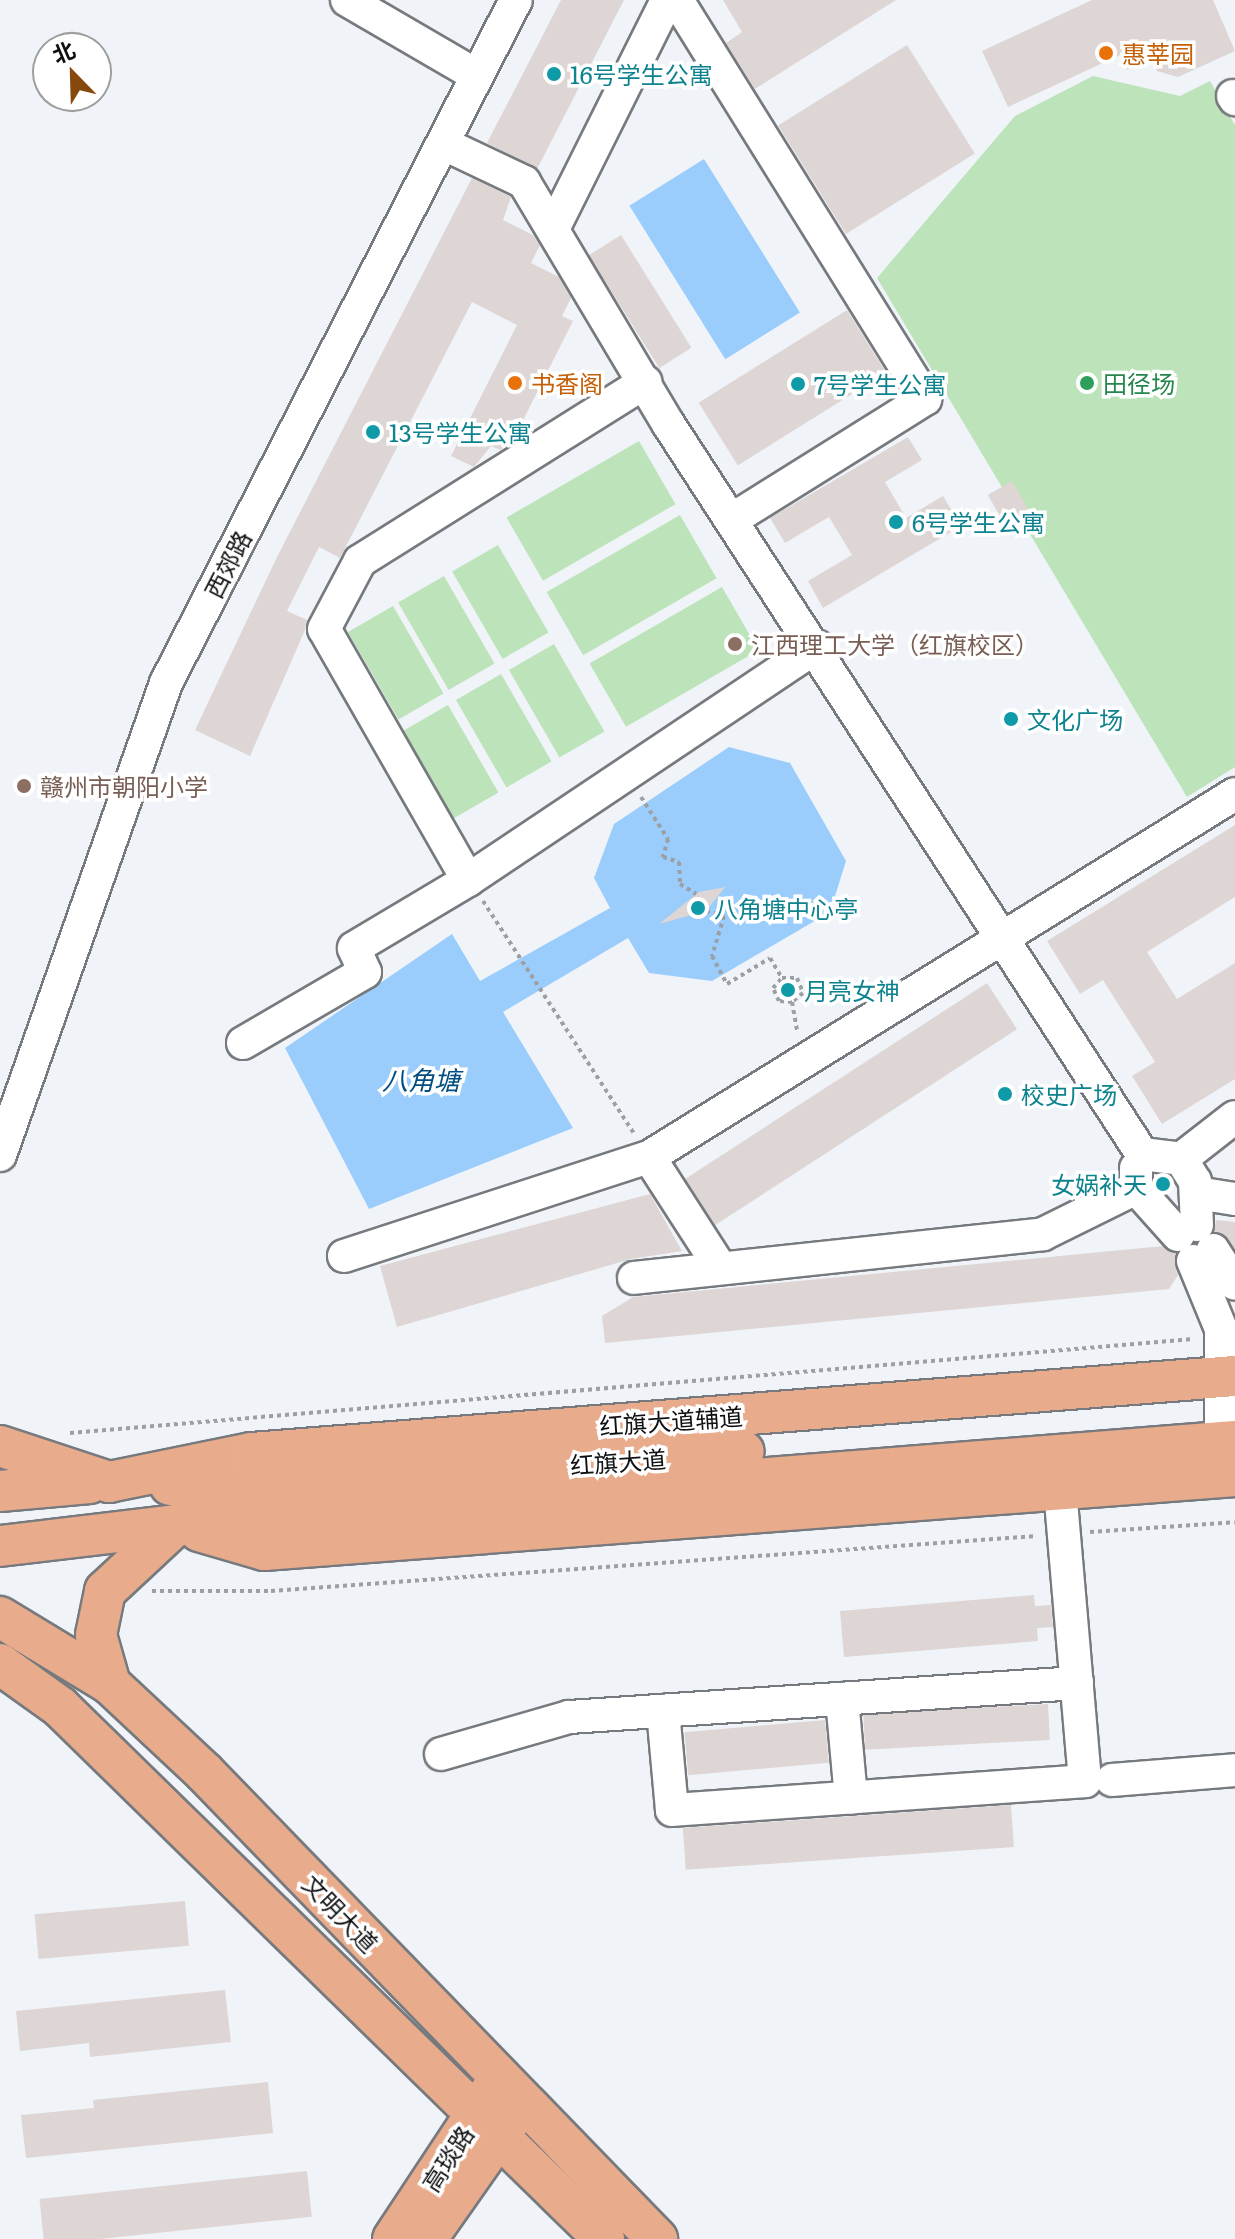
<!DOCTYPE html>
<meta charset="utf-8">
<style>
body{margin:0}
#map{position:relative;width:1235px;height:2239px;overflow:hidden;background:#f0f4f9;font-family:Literata,"Noto Sans SC",serif}
div>[style]{position:absolute}
.green>*{inset:0;background:#bde3bb;transform-origin:0 0}
.water>*{inset:0;background:#9accfc;transform-origin:0 0}
.building>*{inset:0;background:#ddd6d4;transform-origin:0 0}
.path>*{height:4px;margin-top:-2px;transform-origin:0;background:repeating-linear-gradient(90deg,#9c9fa3 0 4px,transparent 0 8px)}
.roads{filter:drop-shadow(2px 0 #767a7e) drop-shadow(-2px 0 #767a7e) drop-shadow(0 2px #767a7e) drop-shadow(0 -2px #767a7e)}
.minor>*{height:32px;margin:-16px;padding:0 16px;transform-origin:16px;border-radius:16px;background:#fff}
.major>*{height:40px;margin:-20px;padding:0 20px;transform-origin:20px;border-radius:20px;background:#e8ac8d}
.dots>*{width:22px;height:22px;translate:-50% -50%;box-sizing:border-box;border:4px solid #fff;border-radius:50%}
span{translate:-50% -50%;white-space:nowrap;text-align:center;line-height:1.15;-webkit-text-stroke:7px #fff;paint-order:stroke}
.food-label{font-size:24px;color:#c56008}
.left{translate:0 -50%;text-align:left}
.culture-label{font-size:24px;color:#0d838f}
.right{translate:-100% -50%;text-align:right}
.leisure-label{font-size:24px;color:#27864d}
.street-label{font-size:24px;color:#0f1012}
.education-label{font-size:24px;color:#785e54}
.water-label{font-size:26px;color:#014d82;font-style:italic}
.north{position:absolute;left:32px;top:32px;width:80px;height:80px;box-sizing:border-box;background:#fff;border:2px solid #9f9fa0;border-radius:50%;rotate:337deg;font-size:22px;font-weight:700;line-height:32px;text-align:center;color:#0f1012}
.north::after{content:'';display:block;margin:auto;width:28px;height:36px;background:#87480d;clip-path:polygon(50% 0,100% 100%,50% 72%,0 100%)}
</style>
<div id="map">
<div class="green">
<i style="clip-path:polygon(1093px 76px,1180px 96px,1210px 81px,1235px 125px,1235px 767px,1187px 797px,877px 278px,1015px 116px)"></i>
<i style="left:639px;top:441px;width:73px;height:153px;rotate:60deg"></i>
<i style="left:680px;top:515px;width:73px;height:154px;rotate:60deg"></i>
<i style="left:498px;top:545px;width:101px;height:53px;rotate:60deg"></i>
<i style="left:444px;top:576px;width:101px;height:53px;rotate:60deg"></i>
<i style="left:722px;top:587px;width:73px;height:153px;rotate:60deg"></i>
<i style="left:393px;top:606px;width:101px;height:52px;rotate:60deg"></i>
<i style="left:554px;top:644px;width:101px;height:52px;rotate:60deg"></i>
<i style="left:501px;top:674px;width:101px;height:52px;rotate:60deg"></i>
<i style="left:448px;top:705px;width:101px;height:53px;rotate:60deg"></i>
</div>
<div class="water">
<i style="left:704px;top:159px;width:181px;height:88px;rotate:58deg"></i>
<i style="clip-path:polygon(729px 747px,790px 763px,846px 861px,830px 912px,712px 981px,649px 973px,628px 938px,503px 1012px,573px 1128px,369px 1209px,285px 1048px,452px 934px,480px 981px,610px 908px,594px 878px,614px 824px)"></i>
</div>
<div class="building">
<i style="clip-path:polygon(561px 0,624px 0,537px 169px,487px 143px)"></i>
<i style="clip-path:polygon(723px 0,896px 0,755px 89px,726px 43px,742px 32px)"></i>
<i style="clip-path:polygon(1092px 0,1213px 0,1235px 51px,1178px 77px,1157px 71px,1151px 58px,1126px 70px,1120px 55px,1008px 107px,982px 51px)"></i>
<i style="left:907px;top:45px;width:128px;height:152px;rotate:58deg"></i>
<i style="clip-path:polygon(472px 178px,511px 197px,503px 220px,533px 235px,540px 245px,531px 263px,559px 277px,571px 298px,562px 316px,573px 321px,511px 444px,500px 450px,491px 446px,474px 467px,451px 456px,517px 325px,472px 302px,340px 558px,319px 547px,287px 611px,307px 620px,305px 630px,250px 756px,195px 730px,277px 557px)"></i>
<i style="left:621px;top:235px;width:133px;height:38px;rotate:58deg"></i>
<i style="left:847px;top:310px;width:74px;height:175px;rotate:58deg"></i>
<i style="clip-path:polygon(908px 437px,922px 460px,885px 482px,906px 518px,943px 496px,961px 526px,823px 608px,808px 581px,852px 555px,829px 517px,785px 543px,770px 518px)"></i>
<i style="left:1012px;top:481px;width:38px;height:28px;rotate:60deg"></i>
<i style="clip-path:polygon(1235px 825px,1235px 897px,1147px 952px,1177px 999px,1235px 963px,1235px 1079px,1162px 1124px,1132px 1076px,1155px 1062px,1103px 980px,1080px 994px,1047px 941px)"></i>
<i style="clip-path:polygon(725px 887px,706px 911px,659px 924px,699px 892px)"></i>
<i style="left:987px;top:983px;width:55px;height:360px;rotate:57deg"></i>
<i style="clip-path:polygon(650px 1194px,682px 1251px,631px 1259px,397px 1327px,380px 1266px)"></i>
<i style="clip-path:polygon(1216px 1220px,1235px 1222px,1235px 1249px,1214px 1231px)"></i>
<i style="clip-path:polygon(1163px 1246px,1176px 1253px,1178px 1275px,1169px 1289px,605px 1343px,602px 1316px,633px 1297px)"></i>
<i style="clip-path:polygon(1034px 1595px,1035px 1606px,1051px 1605px,1053px 1627px,1037px 1628px,1038px 1641px,844px 1657px,840px 1611px)"></i>
<i style="left:1048px;top:1704px;width:36px;height:185px;rotate:87deg"></i>
<i style="left:825px;top:1720px;width:43px;height:141px;rotate:85deg"></i>
<i style="left:1011px;top:1805px;width:42px;height:329px;rotate:86deg"></i>
<i style="left:185px;top:1901px;width:45px;height:151px;rotate:85deg"></i>
<i style="clip-path:polygon(225px 1990px,231px 2042px,90px 2057px,89px 2043px,20px 2051px,16px 2011px)"></i>
<i style="clip-path:polygon(268px 2082px,273px 2133px,26px 2158px,21px 2115px,94px 2108px,93px 2100px)"></i>
<i style="left:307px;top:2171px;width:46px;height:269px;rotate:84deg"></i>
</div>
<div class="path">
<i style="left:641px;top:797px;width:50px;rotate:57.3deg"></i>
<i style="left:668px;top:839px;width:19px;rotate:106deg"></i>
<i style="left:663px;top:857px;width:17px;rotate:17deg"></i>
<i style="left:679px;top:862px;width:22px;rotate:87deg"></i>
<i style="left:680px;top:884px;width:19px;rotate:32deg"></i>
<i style="left:483px;top:901px;width:279px;rotate:57deg"></i>
<i style="left:706px;top:911px;width:19px;rotate:16deg"></i>
<i style="left:724px;top:916px;width:42px;rotate:106.7deg"></i>
<i style="left:712px;top:956px;width:32px;rotate:62deg"></i>
<i style="left:727px;top:984px;width:50px;rotate:-31.2deg"></i>
<i style="left:770px;top:958px;width:23px;rotate:59deg"></i>
<i style="left:782px;top:978px;width:15px"></i>
<i style="left:797px;top:978px;width:16px;rotate:68deg"></i>
<i style="left:803px;top:993px;width:14px;rotate:141deg"></i>
<i style="left:792px;top:1002px;width:13px;rotate:-176deg"></i>
<i style="left:779px;top:1001px;width:14px;rotate:-115deg"></i>
<i style="left:773px;top:988px;width:13px;rotate:-48deg"></i>
<i style="left:792px;top:1002px;width:29px;rotate:80deg"></i>
<i style="left:70px;top:1433px;width:1127px;rotate:-4.78deg"></i>
<i style="left:1090px;top:1532px;width:145px;rotate:-3.9deg"></i>
<i style="left:152px;top:1591px;width:119px"></i>
<i style="left:271px;top:1591px;width:768px;rotate:-4.11deg"></i>
</div>
<div class="roads">
<div class="minor">
<i style="left:347px;top:0;width:149px;rotate:30.2deg"></i>
<i style="left:677px;top:0;width:470px;rotate:58.1deg"></i>
<i style="left:925px;top:399px;width:226px;rotate:148deg"></i>
<i style="left:1233px;top:96px;width:4px;rotate:56deg"></i>
<i style="left:444px;top:144px;width:89px;rotate:25.4deg"></i>
<i style="left:524px;top:182px;width:283px;rotate:59.2deg"></i>
<i style="left:669px;top:425px;width:869px;rotate:57.02deg"></i>
<i style="left:554px;top:227px;width:254px;rotate:-63.5deg"></i>
<i style="left:468px;top:880px;width:289px;rotate:-119.8deg"></i>
<i style="left:324px;top:629px;width:77px;rotate:-62.1deg"></i>
<i style="left:360px;top:561px;width:337px;rotate:-32.1deg"></i>
<i style="left:243px;top:1043px;width:141px;rotate:-30.2deg"></i>
<i style="left:365px;top:972px;width:26px;rotate:-115deg"></i>
<i style="left:354px;top:948px;width:133px;rotate:-30.8deg"></i>
<i style="left:468px;top:880px;width:420px;rotate:-33.8deg"></i>
<i style="left:1142px;top:1154px;width:39px;rotate:7deg"></i>
<i style="left:1181px;top:1159px;width:26px;rotate:58deg"></i>
<i style="left:1195px;top:1181px;width:44px;rotate:87.4deg"></i>
<i style="left:0;top:1155px;width:500px;rotate:-70.62deg"></i>
<i style="left:166px;top:683px;width:767px;rotate:-62.87deg"></i>
<i style="left:649px;top:1157px;width:131px;rotate:57.2deg"></i>
<i style="left:1181px;top:1159px;width:68px;rotate:-37.9deg"></i>
<i style="left:1136px;top:1168px;width:20px;rotate:90deg"></i>
<i style="left:1136px;top:1188px;width:63px;rotate:48.2deg"></i>
<i style="left:1197px;top:1193px;width:38px;rotate:9deg"></i>
<i style="left:1213px;top:1250px;width:40px;rotate:57.1deg"></i>
<i style="left:344px;top:1256px;width:321px;rotate:-18deg"></i>
<i style="left:649px;top:1157px;width:689px;rotate:-31.78deg"></i>
<i style="left:1193px;top:1261px;width:74px;rotate:67.6deg"></i>
<i style="left:1221px;top:1329px;width:113px;rotate:90deg"></i>
<i style="left:634px;top:1278px;width:411px;rotate:-6.1deg"></i>
<i style="left:1043px;top:1234px;width:104px;rotate:-26.3deg"></i>
<i style="left:842px;top:1699px;width:99px;rotate:84.8deg"></i>
<i style="left:663px;top:1711px;width:99px;rotate:84.8deg"></i>
<i style="left:672px;top:1810px;width:414px;rotate:-4deg"></i>
<i style="left:1085px;top:1781px;width:316px;rotate:-94.9deg"></i>
<i style="left:441px;top:1754px;width:133px;rotate:-16.1deg"></i>
<i style="left:569px;top:1717px;width:509px;rotate:-3.83deg"></i>
<i style="left:1112px;top:1780px;width:123px;rotate:-4.6deg"></i>
</div>
<div class="major">
<i style="left:0;top:1446px;width:115px;rotate:18.3deg"></i>
<i style="left:109px;top:1482px;width:146px;rotate:-11.5deg"></i>
<i style="left:252px;top:1453px;width:986px;rotate:-4.48deg"></i>
<i style="left:170px;top:1485px;width:84px;rotate:2.7deg"></i>
<i style="left:254px;top:1489px;width:491px;rotate:-4.4deg"></i>
<i style="left:0;top:1491px;width:90px;rotate:-5.1deg"></i>
<i style="left:199px;top:1531px;width:68px;rotate:16.3deg"></i>
<i style="left:264px;top:1550px;width:974px;rotate:-4.36deg"></i>
<i style="left:0;top:1546px;width:177px;rotate:-6.8deg"></i>
<i style="left:176px;top:1525px;width:1062px;rotate:-4.54deg"></i>
<i style="left:0;top:1617px;width:129px;rotate:31.3deg"></i>
<i style="left:110px;top:1684px;width:129px;rotate:43.1deg"></i>
<i style="left:204px;top:1772px;width:651px;rotate:45.87deg"></i>
<i style="left:0;top:1664px;width:74px;rotate:35.6deg"></i>
<i style="left:60px;top:1707px;width:761px;rotate:44.36deg"></i>
<i style="left:110px;top:1684px;width:51px;rotate:-105.9deg"></i>
<i style="left:96px;top:1635px;width:45px;rotate:-78.4deg"></i>
<i style="left:105px;top:1591px;width:97px;rotate:-42.9deg"></i>
<i style="left:427px;top:2238px;width:148px;rotate:-54.9deg"></i>
<i style="left:393px;top:2239px;width:174px;rotate:-56.5deg"></i>
</div>
</div>
<div class="dots">
<i style="left:1106px;top:53px;background:#e8710a"></i>
<i style="left:554px;top:74px;background:#0f9aa8"></i>
<i style="left:515px;top:383px;background:#e8710a"></i>
<i style="left:1087px;top:383px;background:#2e9e5b"></i>
<i style="left:798px;top:384px;background:#0f9aa8"></i>
<i style="left:373px;top:432px;background:#0f9aa8"></i>
<i style="left:896px;top:522px;background:#0f9aa8"></i>
<i style="left:735px;top:644px;background:#8d6e63"></i>
<i style="left:1011px;top:719px;background:#0f9aa8"></i>
<i style="left:24px;top:786px;background:#8d6e63"></i>
<i style="left:698px;top:908px;background:#0f9aa8"></i>
<i style="left:788px;top:990px;background:#0f9aa8"></i>
<i style="left:1005px;top:1094px;background:#0f9aa8"></i>
<i style="left:1163px;top:1184px;background:#0f9aa8"></i>
</div>
<div class="food-label">
<span class="left" style="left:1122px;top:53px">惠莘园</span>
<span class="left" style="left:531px;top:383px">书香阁</span>
</div>
<div class="culture-label">
<span class="left" style="left:570px;top:74px">16号学生公寓</span>
<span class="left" style="left:814px;top:384px">7号学生公寓</span>
<span class="left" style="left:389px;top:432px">13号学生公寓</span>
<span class="left" style="left:912px;top:522px">6号学生公寓</span>
<span class="left" style="left:1027px;top:719px">文化广场</span>
<span class="left" style="left:714px;top:908px">八角塘中心亭</span>
<span class="left" style="left:804px;top:990px">月亮女神</span>
<span class="left" style="left:1021px;top:1094px">校史广场</span>
<span class="right" style="left:1147px;top:1184px">女娲补天</span>
</div>
<div class="leisure-label">
<span class="left" style="left:1103px;top:383px">田径场</span>
</div>
<div class="street-label">
<span style="left:227px;top:564px;rotate:-63deg">西郊路</span>
<span style="left:671px;top:1420px;rotate:-4deg">红旗大道辅道</span>
<span style="left:618px;top:1461px;rotate:-4deg">红旗大道</span>
<span style="left:341px;top:1913px;rotate:46deg">文明大道</span>
<span style="left:447px;top:2158px;rotate:-57deg">高琰路</span>
</div>
<div class="education-label">
<span class="left" style="left:751px;top:644px">江西理工大学（红旗校区）</span>
<span class="left" style="left:40px;top:786px">赣州市朝阳小学</span>
</div>
<div class="water-label">
<span style="left:421px;top:1079px">八角塘</span>
</div>
<div class="north">北</div>
</div>
